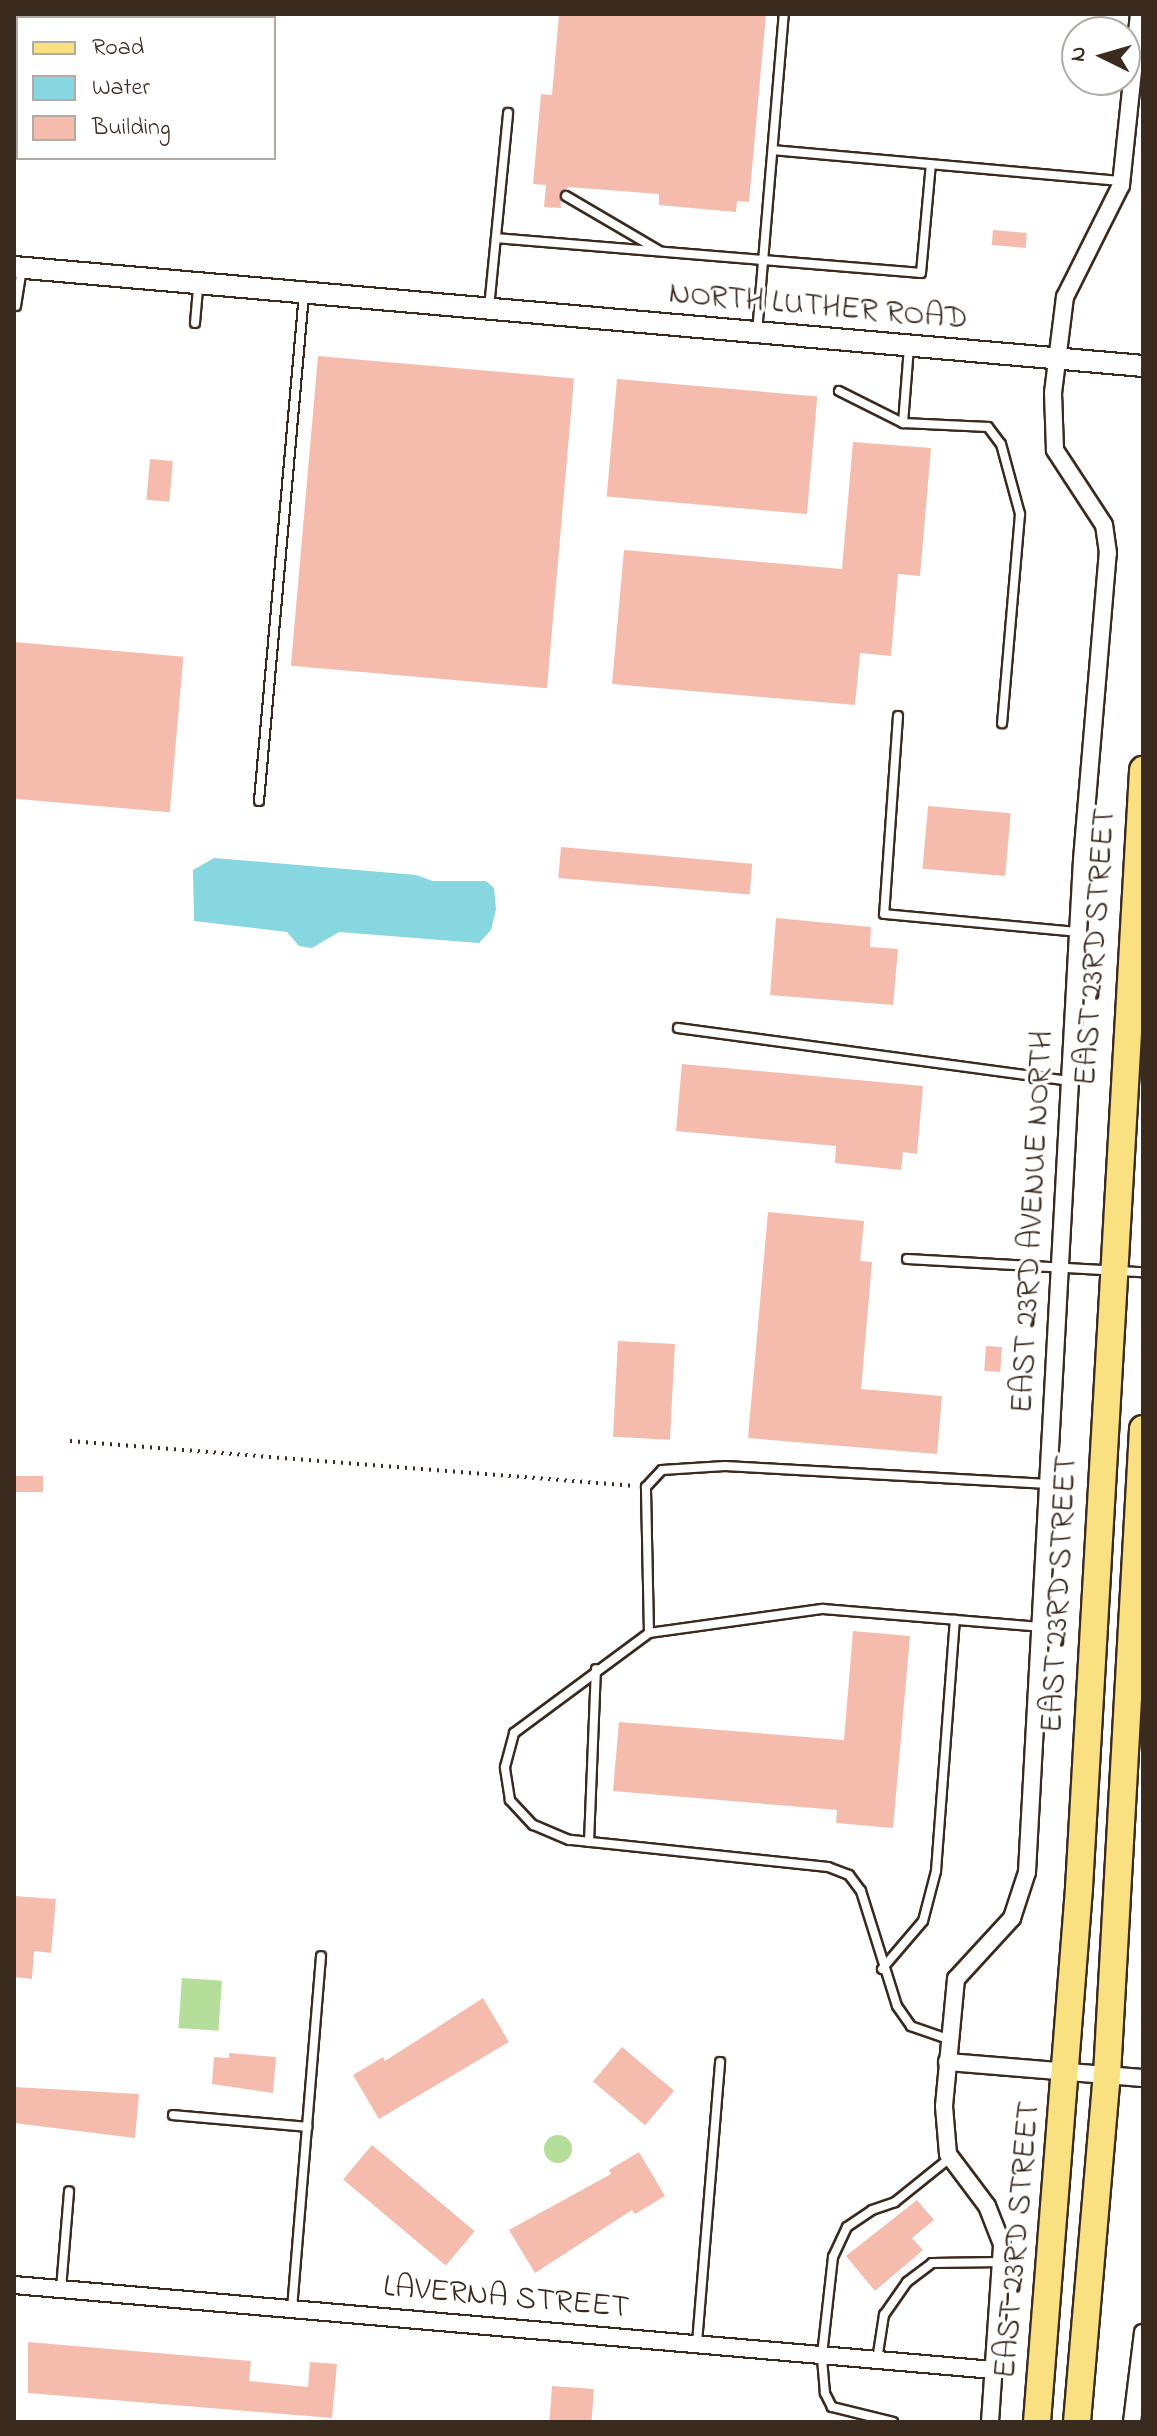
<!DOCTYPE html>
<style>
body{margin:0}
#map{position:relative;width:1157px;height:2436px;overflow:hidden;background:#fff;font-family:"Indie Flower",sans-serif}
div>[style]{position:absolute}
.green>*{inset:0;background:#b6de9b;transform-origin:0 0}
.round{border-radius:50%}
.water>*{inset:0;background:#86d7e0}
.building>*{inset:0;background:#f5bcad;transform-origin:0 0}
.path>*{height:4px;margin-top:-2px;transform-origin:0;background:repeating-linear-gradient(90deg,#3b2a1e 0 2px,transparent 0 8px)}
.roads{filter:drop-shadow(2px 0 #3b2a1e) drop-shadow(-2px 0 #3b2a1e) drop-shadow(0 2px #3b2a1e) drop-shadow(0 -2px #3b2a1e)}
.service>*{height:8px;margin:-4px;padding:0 4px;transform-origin:4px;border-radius:4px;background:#fff}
.minor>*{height:16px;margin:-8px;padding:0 8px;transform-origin:8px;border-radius:8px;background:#fff}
.tertiary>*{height:20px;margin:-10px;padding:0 10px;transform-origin:10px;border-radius:10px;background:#fff}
.primary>*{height:26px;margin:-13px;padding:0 13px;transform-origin:13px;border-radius:13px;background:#f9e181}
span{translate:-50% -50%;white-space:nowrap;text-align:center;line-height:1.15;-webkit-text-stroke:7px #fff;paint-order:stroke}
.street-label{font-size:32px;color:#3b2a1e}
.frame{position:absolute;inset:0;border:16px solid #3b2a1e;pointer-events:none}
.legend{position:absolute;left:16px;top:16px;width:260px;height:144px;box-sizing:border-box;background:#fff;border:2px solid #b1aaa5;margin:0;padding:10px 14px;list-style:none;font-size:24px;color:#3b2a1e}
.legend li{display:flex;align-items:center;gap:16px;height:40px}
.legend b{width:40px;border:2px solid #b1aaa5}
.north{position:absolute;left:1061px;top:16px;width:80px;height:80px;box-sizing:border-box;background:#fff;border:2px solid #b1aaa5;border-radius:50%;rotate:275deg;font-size:22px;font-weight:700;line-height:32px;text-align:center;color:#3b2a1e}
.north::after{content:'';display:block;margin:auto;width:28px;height:36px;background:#3b2a1e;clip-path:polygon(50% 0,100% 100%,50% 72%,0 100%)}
</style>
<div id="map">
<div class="green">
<i style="left:182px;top:1978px;width:40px;height:50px;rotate:4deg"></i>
<i class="round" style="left:544px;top:2135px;width:28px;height:28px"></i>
</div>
<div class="water">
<i style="clip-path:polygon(214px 858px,416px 875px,433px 881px,486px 881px,494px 888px,496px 909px,491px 930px,479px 943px,339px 932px,312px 948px,299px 946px,287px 932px,194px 921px,193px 870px)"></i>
</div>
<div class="building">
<i style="clip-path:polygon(559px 14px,766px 14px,749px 202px,737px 201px,736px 212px,659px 205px,659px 194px,569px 187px,560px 193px,561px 208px,544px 207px,546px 185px,533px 184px,541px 94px,552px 95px)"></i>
<i style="left:993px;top:230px;width:34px;height:15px;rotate:5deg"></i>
<i style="left:318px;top:356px;width:257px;height:311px;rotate:5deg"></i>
<i style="left:617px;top:379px;width:201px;height:118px;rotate:5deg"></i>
<i style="clip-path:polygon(853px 442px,931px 448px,920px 576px,898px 574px,891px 656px,860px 653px,855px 705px,612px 684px,624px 550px,842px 569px)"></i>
<i style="left:150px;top:459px;width:23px;height:41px;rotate:5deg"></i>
<i style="left:14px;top:642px;width:170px;height:156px;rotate:5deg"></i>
<i style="left:928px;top:806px;width:83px;height:63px;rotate:5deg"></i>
<i style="left:561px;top:847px;width:192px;height:31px;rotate:5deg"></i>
<i style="clip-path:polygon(776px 918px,871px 927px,870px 947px,898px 949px,893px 1005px,770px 995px)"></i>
<i style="clip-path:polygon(682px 1064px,923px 1086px,917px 1154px,903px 1152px,901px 1170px,835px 1163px,836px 1146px,676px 1131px)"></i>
<i style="clip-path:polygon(768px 1212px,864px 1221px,860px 1261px,872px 1262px,861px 1389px,942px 1396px,937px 1454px,748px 1438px)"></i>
<i style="left:618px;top:1341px;width:57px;height:96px;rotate:3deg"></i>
<i style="left:986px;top:1346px;width:16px;height:25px;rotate:4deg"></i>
<i style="left:15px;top:1476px;width:28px;height:16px"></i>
<i style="clip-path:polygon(853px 1631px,910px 1636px,893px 1828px,836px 1823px,837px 1810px,613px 1791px,619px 1722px,844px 1740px)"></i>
<i style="clip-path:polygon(14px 1896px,56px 1899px,51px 1953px,34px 1951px,32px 1979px,14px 1977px)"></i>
<i style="clip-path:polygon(483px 1998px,509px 2042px,379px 2119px,353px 2075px,383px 2057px,385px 2061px)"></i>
<i style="left:622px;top:2047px;width:68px;height:45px;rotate:40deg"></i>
<i style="clip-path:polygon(229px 2053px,276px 2057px,273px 2093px,212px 2084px,214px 2057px,229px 2058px)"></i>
<i style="clip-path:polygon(14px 2087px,139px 2094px,135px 2138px,14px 2123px)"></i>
<i style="left:372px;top:2145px;width:134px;height:45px;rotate:40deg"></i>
<i style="clip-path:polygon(639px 2152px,665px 2196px,635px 2214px,632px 2210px,535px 2273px,509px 2230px,611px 2174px,609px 2170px)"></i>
<i style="clip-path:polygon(917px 2200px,934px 2220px,912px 2238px,923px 2250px,875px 2291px,846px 2256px)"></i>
<i style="clip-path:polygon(28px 2342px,251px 2361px,249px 2381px,308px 2387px,310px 2362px,337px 2364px,332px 2418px,28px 2393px)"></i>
<i style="left:552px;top:2386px;width:42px;height:36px;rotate:4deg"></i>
</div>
<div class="path">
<i style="left:70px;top:1441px;width:567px;rotate:4.55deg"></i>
</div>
<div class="roads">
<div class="service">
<i style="left:773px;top:150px;width:350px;rotate:5.1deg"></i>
<i style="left:566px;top:196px;width:107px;rotate:30.4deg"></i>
<i style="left:496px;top:238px;width:426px;rotate:4.7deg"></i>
<i style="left:921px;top:273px;width:109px;rotate:-84.8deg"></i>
<i style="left:16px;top:306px;width:37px;rotate:-81deg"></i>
<i style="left:489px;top:308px;width:196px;rotate:-84.4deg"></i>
<i style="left:195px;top:323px;width:38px;rotate:-85deg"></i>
<i style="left:757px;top:333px;width:320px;rotate:-85.2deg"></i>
<i style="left:909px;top:347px;width:76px;rotate:94.5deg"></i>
<i style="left:903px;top:423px;width:85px;rotate:2.7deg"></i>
<i style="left:988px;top:427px;width:21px;rotate:53deg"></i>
<i style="left:1001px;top:444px;width:73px;rotate:74.8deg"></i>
<i style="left:1020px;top:514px;width:210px;rotate:94.9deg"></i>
<i style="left:839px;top:391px;width:72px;rotate:26.6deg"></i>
<i style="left:898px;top:716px;width:198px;rotate:94deg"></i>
<i style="left:884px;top:914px;width:195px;rotate:5.3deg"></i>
<i style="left:259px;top:801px;width:509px;rotate:-84.93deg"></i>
<i style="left:678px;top:1028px;width:396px;rotate:7.7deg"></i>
<i style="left:907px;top:1259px;width:236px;rotate:3.2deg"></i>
<i style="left:649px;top:1633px;width:146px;rotate:-91.2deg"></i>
<i style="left:646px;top:1487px;width:23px;rotate:-47deg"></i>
<i style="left:662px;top:1470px;width:63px;rotate:-3.6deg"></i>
<i style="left:725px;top:1466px;width:324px;rotate:3.2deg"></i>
<i style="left:589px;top:1842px;width:173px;rotate:-87.7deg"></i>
<i style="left:882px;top:1969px;width:63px;rotate:-49.5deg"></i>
<i style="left:923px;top:1921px;width:52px;rotate:-75.4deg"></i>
<i style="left:936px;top:1871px;width:252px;rotate:-85.7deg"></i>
<i style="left:948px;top:2039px;width:39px;rotate:-161deg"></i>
<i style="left:911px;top:2026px;width:24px;rotate:-125deg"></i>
<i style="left:897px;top:2006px;width:121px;rotate:-107.4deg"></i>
<i style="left:861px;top:1891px;width:20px;rotate:-127deg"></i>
<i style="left:849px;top:1875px;width:22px;rotate:-159deg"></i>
<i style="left:828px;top:1867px;width:260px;rotate:-174deg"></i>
<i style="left:569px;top:1840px;width:39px;rotate:-157deg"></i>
<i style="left:533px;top:1825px;width:34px;rotate:-133deg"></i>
<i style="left:510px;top:1800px;width:33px;rotate:-99deg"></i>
<i style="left:505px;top:1767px;width:35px;rotate:-75deg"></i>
<i style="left:514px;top:1733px;width:168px;rotate:-36.5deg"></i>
<i style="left:649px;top:1633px;width:176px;rotate:-7.9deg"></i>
<i style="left:823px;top:1609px;width:218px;rotate:4.7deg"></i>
<i style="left:173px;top:2115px;width:135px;rotate:5.1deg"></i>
<i style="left:61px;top:2289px;width:98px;rotate:-85.3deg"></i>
<i style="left:292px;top:2309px;width:354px;rotate:-85.3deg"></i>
<i style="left:697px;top:2343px;width:282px;rotate:-85.3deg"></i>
<i style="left:877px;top:2360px;width:46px;rotate:-81.2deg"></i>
<i style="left:884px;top:2315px;width:40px;rotate:-55.1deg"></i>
<i style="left:907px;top:2282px;width:31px;rotate:-37deg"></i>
<i style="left:932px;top:2263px;width:70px;rotate:-0.8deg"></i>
<i style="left:893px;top:2422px;width:63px;rotate:-166.2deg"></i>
<i style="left:832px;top:2407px;width:16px;rotate:-117deg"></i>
<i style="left:825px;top:2393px;width:38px;rotate:-95deg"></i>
<i style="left:822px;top:2355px;width:99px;rotate:-83.6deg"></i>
<i style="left:833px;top:2257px;width:33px;rotate:-65deg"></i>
<i style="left:847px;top:2227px;width:30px;rotate:-34deg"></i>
<i style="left:872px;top:2210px;width:24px;rotate:-19deg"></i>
<i style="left:895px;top:2202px;width:70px;rotate:-38.7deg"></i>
</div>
<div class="minor">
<i style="left:947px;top:2062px;width:197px;rotate:4.7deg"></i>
<i style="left:14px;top:2285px;width:984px;rotate:4.96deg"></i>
<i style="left:990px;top:2422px;width:178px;rotate:-86.1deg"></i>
<i style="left:1002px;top:2244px;width:41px;rotate:-111.5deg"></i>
<i style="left:987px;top:2206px;width:65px;rotate:-126.9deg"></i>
<i style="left:948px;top:2154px;width:48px;rotate:-94.8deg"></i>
<i style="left:944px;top:2106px;width:128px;rotate:-84.6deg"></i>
<i style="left:956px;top:1979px;width:83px;rotate:-47.4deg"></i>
<i style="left:1012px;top:1918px;width:48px;rotate:-71.9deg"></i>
<i style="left:1027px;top:1872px;width:1013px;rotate:-86.89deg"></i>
<i style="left:1082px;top:860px;width:308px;rotate:-85.2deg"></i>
<i style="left:1108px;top:553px;width:28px;rotate:-98deg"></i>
<i style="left:1104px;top:525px;width:90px;rotate:-123.2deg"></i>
<i style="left:1055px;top:450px;width:57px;rotate:-92deg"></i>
<i style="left:1053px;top:393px;width:97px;rotate:-82.9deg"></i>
<i style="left:1065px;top:297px;width:125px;rotate:-63.4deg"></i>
<i style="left:1121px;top:185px;width:172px;rotate:-84deg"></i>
<i style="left:1132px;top:2422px;width:90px;rotate:-83deg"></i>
</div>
<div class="tertiary">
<i style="left:14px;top:267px;width:1133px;rotate:5.01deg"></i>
</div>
<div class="primary">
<i style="left:1037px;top:2422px;width:536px;rotate:-85.5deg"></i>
<i style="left:1079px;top:1888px;width:1120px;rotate:-86.72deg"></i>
<i style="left:1077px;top:2422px;width:348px;rotate:-85.1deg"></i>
<i style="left:1107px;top:2075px;width:647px;rotate:-86.81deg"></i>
</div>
</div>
<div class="street-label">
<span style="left:818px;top:308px;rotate:5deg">NORTH LUTHER ROAD</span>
<span style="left:1097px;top:947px;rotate:-86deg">EAST 23RD STREET</span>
<span style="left:1034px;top:1222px;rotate:-87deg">EAST 23RD AVENUE NORTH</span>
<span style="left:1061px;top:1594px;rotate:-87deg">EAST 23RD STREET</span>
<span style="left:1019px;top:2240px;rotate:-85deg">EAST 23RD STREET</span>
<span style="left:506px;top:2299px;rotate:5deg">LAVERNA STREET</span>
</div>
<div class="frame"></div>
<ul class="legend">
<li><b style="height:10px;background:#f9e181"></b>Road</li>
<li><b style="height:22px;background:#86d7e0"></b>Water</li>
<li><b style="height:22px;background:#f5bcad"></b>Building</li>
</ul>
<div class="north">N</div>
</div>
